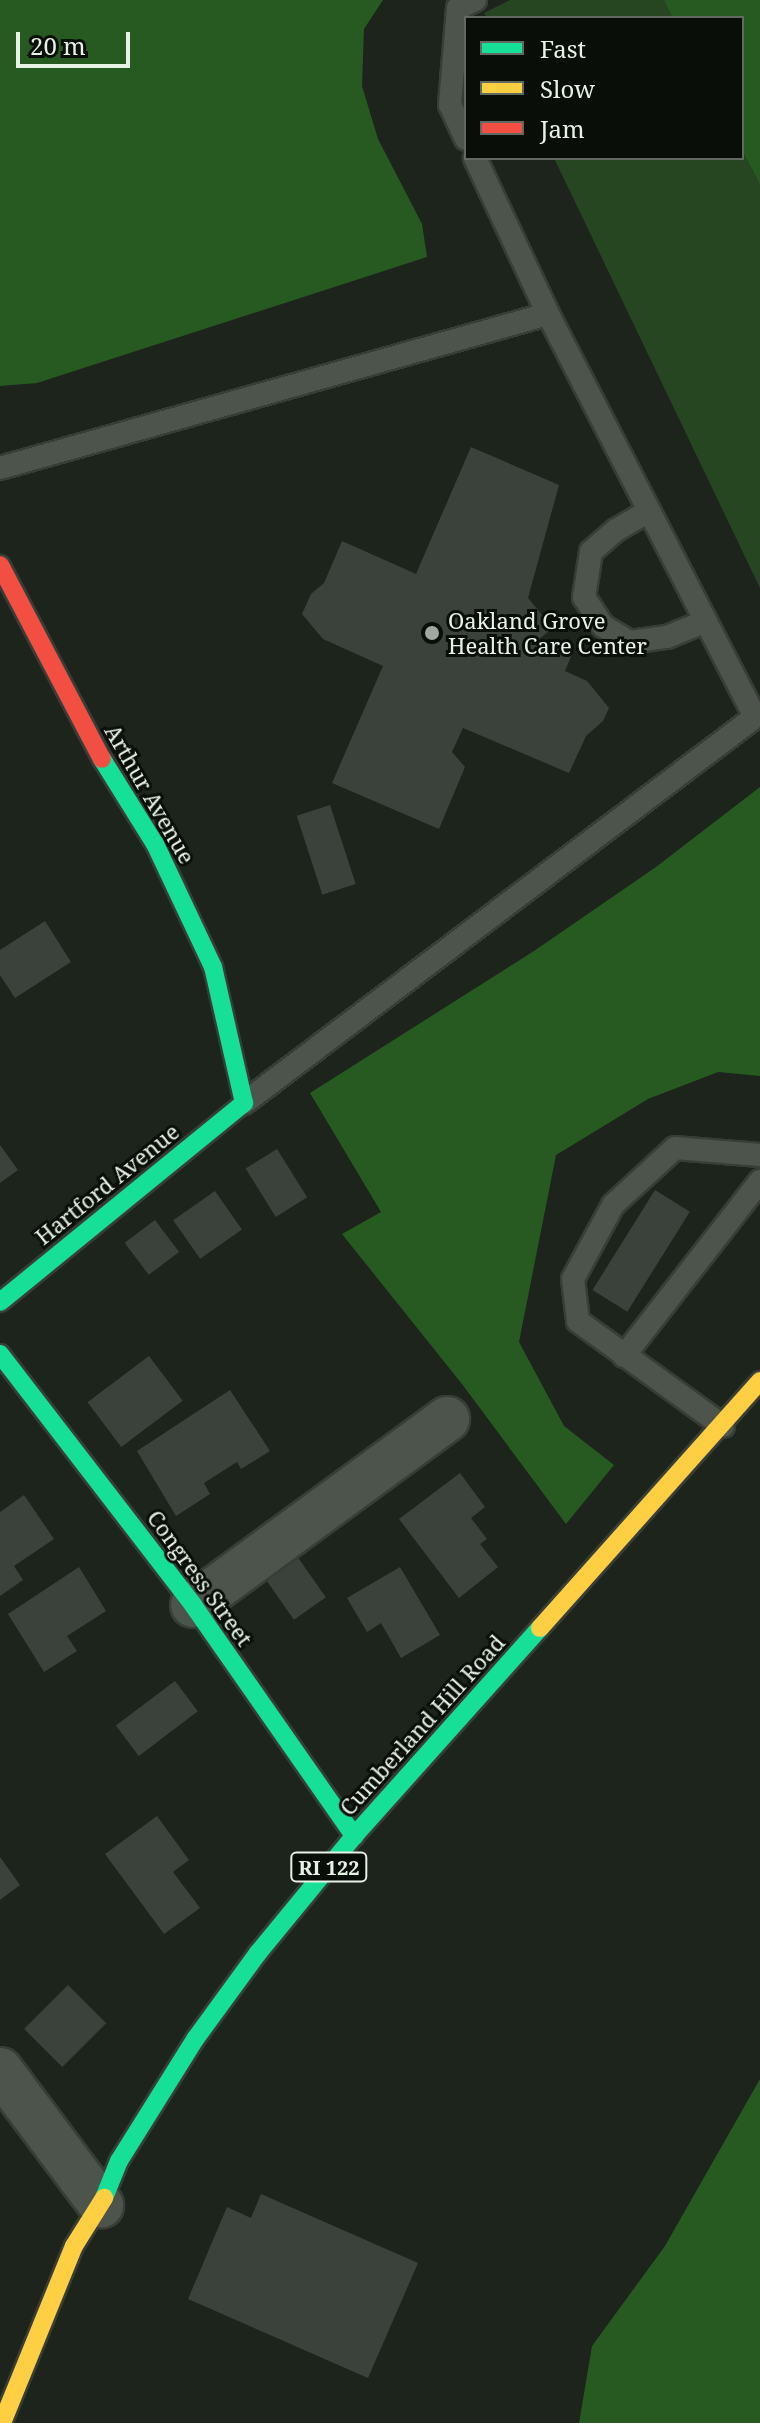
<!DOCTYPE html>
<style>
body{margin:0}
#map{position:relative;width:760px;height:2423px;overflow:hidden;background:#1d241c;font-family:"Noto Serif",serif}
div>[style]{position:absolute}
.green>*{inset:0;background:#264622}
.forest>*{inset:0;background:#275a20}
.building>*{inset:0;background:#3b423b;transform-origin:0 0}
.roads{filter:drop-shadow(2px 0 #383e37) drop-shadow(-2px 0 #383e37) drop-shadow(0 2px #383e37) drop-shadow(0 -2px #383e37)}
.lane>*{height:22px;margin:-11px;padding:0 11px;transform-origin:11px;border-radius:11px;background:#4d544c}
.street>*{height:44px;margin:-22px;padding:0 22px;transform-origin:22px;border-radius:22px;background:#4d544c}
.fast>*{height:18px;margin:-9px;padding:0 9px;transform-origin:9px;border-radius:9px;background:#16e098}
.slow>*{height:18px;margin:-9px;padding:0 9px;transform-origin:9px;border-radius:9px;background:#ffcf43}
.jam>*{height:18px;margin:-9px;padding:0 9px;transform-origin:9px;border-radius:9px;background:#f24e42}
.dots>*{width:22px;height:22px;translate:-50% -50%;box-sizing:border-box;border:4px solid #090f08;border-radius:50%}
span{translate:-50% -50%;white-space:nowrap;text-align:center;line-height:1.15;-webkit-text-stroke:6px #090f08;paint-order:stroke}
.shield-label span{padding:2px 6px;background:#090f08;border:2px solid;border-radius:6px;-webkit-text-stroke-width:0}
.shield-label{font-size:20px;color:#e7f1e6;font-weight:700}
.poi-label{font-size:22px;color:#e7f1e6}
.left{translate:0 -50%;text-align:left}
.street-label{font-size:22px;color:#e7f1e6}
.legend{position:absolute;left:464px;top:16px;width:280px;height:144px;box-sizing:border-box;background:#090f08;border:2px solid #626961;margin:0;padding:10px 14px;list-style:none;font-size:24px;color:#e7f1e6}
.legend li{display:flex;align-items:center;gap:16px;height:40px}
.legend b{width:40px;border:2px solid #626961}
.scale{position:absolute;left:16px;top:32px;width:114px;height:36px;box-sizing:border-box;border:4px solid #e7f1e6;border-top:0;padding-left:10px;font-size:24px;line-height:28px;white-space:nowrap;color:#e7f1e6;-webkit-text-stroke:6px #090f08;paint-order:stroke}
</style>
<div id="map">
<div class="green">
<i style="clip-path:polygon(510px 0,665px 0,673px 18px,487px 18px,484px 13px)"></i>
<i style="clip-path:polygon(742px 150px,760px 185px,760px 588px,554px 158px,742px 158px)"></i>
</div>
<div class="forest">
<i style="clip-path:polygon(0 0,383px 0,364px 29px,362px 86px,378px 139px,422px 224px,427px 257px,37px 383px,0 386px)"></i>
<i style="clip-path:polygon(664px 0,760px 0,760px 185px,742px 150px,742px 18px,673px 18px)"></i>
<i style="clip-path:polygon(760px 787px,760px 1076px,718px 1072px,648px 1099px,556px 1155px,519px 1342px,564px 1426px,614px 1465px,566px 1524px,462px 1384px,342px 1234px,381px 1212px,310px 1093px,534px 951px,656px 867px)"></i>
<i style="clip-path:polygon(760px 2079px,760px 2423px,579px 2423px,592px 2346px,665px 2246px)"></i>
</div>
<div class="building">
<i style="clip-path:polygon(471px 447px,559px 485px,528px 598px,553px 628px,539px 639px,572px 654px,565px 671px,587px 681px,609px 708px,603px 721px,586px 736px,569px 773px,463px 728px,452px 752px,465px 767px,439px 829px,332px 783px,383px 666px,323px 639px,302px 614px,311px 594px,324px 583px,342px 541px,416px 574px)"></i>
<i style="left:330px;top:805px;width:83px;height:35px;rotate:72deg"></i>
<i style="clip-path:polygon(45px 921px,71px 962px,15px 998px,0 975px,0 950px)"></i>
<i style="clip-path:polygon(0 1145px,18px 1170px,0 1183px)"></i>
<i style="left:277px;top:1149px;width:57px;height:37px;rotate:58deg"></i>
<i style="left:655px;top:1190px;width:41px;height:118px;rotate:32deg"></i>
<i style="left:215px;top:1191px;width:47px;height:51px;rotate:55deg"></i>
<i style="left:155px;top:1220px;width:40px;height:38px;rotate:53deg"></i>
<i style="left:149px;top:1356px;width:56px;height:77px;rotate:53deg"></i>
<i style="clip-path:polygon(230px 1390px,270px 1451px,241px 1469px,237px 1462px,204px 1483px,210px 1494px,176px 1516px,137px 1451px)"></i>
<i style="clip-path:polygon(460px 1473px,485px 1507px,471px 1518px,487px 1539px,480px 1544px,498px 1567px,459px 1598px,399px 1519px)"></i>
<i style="clip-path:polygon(24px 1495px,54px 1539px,14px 1566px,23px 1580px,0 1596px,0 1512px)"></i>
<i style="left:292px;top:1549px;width:59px;height:39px;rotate:55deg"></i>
<i style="clip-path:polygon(79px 1567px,106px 1611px,67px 1636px,77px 1651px,44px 1672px,8px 1614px)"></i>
<i style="clip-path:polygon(400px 1567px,440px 1635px,401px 1658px,381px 1623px,367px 1632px,347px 1598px)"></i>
<i style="left:175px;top:1681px;width:38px;height:74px;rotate:53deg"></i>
<i style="clip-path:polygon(157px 1816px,189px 1860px,173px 1872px,200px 1908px,164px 1934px,105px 1854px)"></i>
<i style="clip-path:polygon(0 1857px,20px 1885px,0 1900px)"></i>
<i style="left:68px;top:1985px;width:54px;height:62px;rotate:45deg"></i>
<i style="clip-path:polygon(261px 2194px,418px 2263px,368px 2378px,188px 2299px,227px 2207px,251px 2218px)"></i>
</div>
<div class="roads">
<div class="lane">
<i style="left:466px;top:139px;width:38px;rotate:-115deg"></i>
<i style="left:450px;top:105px;width:97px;rotate:-85.3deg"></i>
<i style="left:458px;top:8px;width:19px;rotate:-25deg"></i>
<i style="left:475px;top:158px;width:172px;rotate:64.9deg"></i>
<i style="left:0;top:468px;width:569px;rotate:-15.7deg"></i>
<i style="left:548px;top:314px;width:453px;rotate:62.8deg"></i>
<i style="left:755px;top:717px;width:640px;rotate:142.93deg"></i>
<i style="left:649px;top:511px;width:38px;rotate:150deg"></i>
<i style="left:616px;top:530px;width:33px;rotate:139deg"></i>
<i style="left:591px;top:552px;width:46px;rotate:98.8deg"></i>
<i style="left:584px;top:597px;width:35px;rotate:57deg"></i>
<i style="left:603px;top:626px;width:31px;rotate:31deg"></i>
<i style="left:630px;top:642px;width:37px;rotate:-8deg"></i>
<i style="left:667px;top:637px;width:42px;rotate:-22.3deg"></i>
<i style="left:624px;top:1356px;width:222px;rotate:-52.1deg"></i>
<i style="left:723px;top:1426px;width:179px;rotate:-144.1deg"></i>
<i style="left:578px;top:1321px;width:42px;rotate:-96.8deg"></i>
<i style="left:573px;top:1279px;width:84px;rotate:-61.6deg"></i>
<i style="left:613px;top:1205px;width:84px;rotate:-42.6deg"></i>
<i style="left:675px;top:1148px;width:85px;rotate:4.7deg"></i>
</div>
<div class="street">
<i style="left:193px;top:1605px;width:315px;rotate:-36.2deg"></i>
<i style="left:0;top:2070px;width:169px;rotate:53.2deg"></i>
</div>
<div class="fast">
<i style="left:0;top:1302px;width:315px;rotate:-39.2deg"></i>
<i style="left:244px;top:1103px;width:139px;rotate:-102.8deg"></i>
<i style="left:213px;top:967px;width:136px;rotate:-115.2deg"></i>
<i style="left:155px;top:844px;width:100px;rotate:-121.9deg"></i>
<i style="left:0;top:1354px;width:317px;rotate:52.4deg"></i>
<i style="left:193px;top:1605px;width:282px;rotate:55.1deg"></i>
<i style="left:104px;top:2198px;width:40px;rotate:-68deg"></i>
<i style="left:119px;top:2161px;width:145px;rotate:-58deg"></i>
<i style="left:196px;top:2038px;width:105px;rotate:-53.9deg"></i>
<i style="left:258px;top:1953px;width:151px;rotate:-50.6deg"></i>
<i style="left:354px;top:1836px;width:279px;rotate:-48.2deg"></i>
</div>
<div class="slow">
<i style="left:540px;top:1628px;width:331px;rotate:-48.3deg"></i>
<i style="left:2px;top:2423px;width:191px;rotate:-67.9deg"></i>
<i style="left:74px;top:2246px;width:57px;rotate:-58deg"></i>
</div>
<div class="jam">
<i style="left:0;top:565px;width:219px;rotate:62.3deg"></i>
</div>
</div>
<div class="dots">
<i style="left:432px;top:633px;background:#a0a99f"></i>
</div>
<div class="shield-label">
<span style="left:329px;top:1867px">RI 122</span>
</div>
<div class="poi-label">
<span class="left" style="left:448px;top:633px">Oakland Grove<br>Health Care Center</span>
</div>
<div class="street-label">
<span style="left:150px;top:794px;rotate:60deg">Arthur Avenue</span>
<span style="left:107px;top:1184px;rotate:-39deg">Hartford Avenue</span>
<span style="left:200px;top:1578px;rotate:54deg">Congress Street</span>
<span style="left:422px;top:1725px;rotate:-48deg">Cumberland Hill Road</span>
</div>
<ul class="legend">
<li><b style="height:10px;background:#16e098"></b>Fast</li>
<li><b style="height:10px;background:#ffcf43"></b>Slow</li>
<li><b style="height:10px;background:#f24e42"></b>Jam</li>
</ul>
<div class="scale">20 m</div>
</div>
